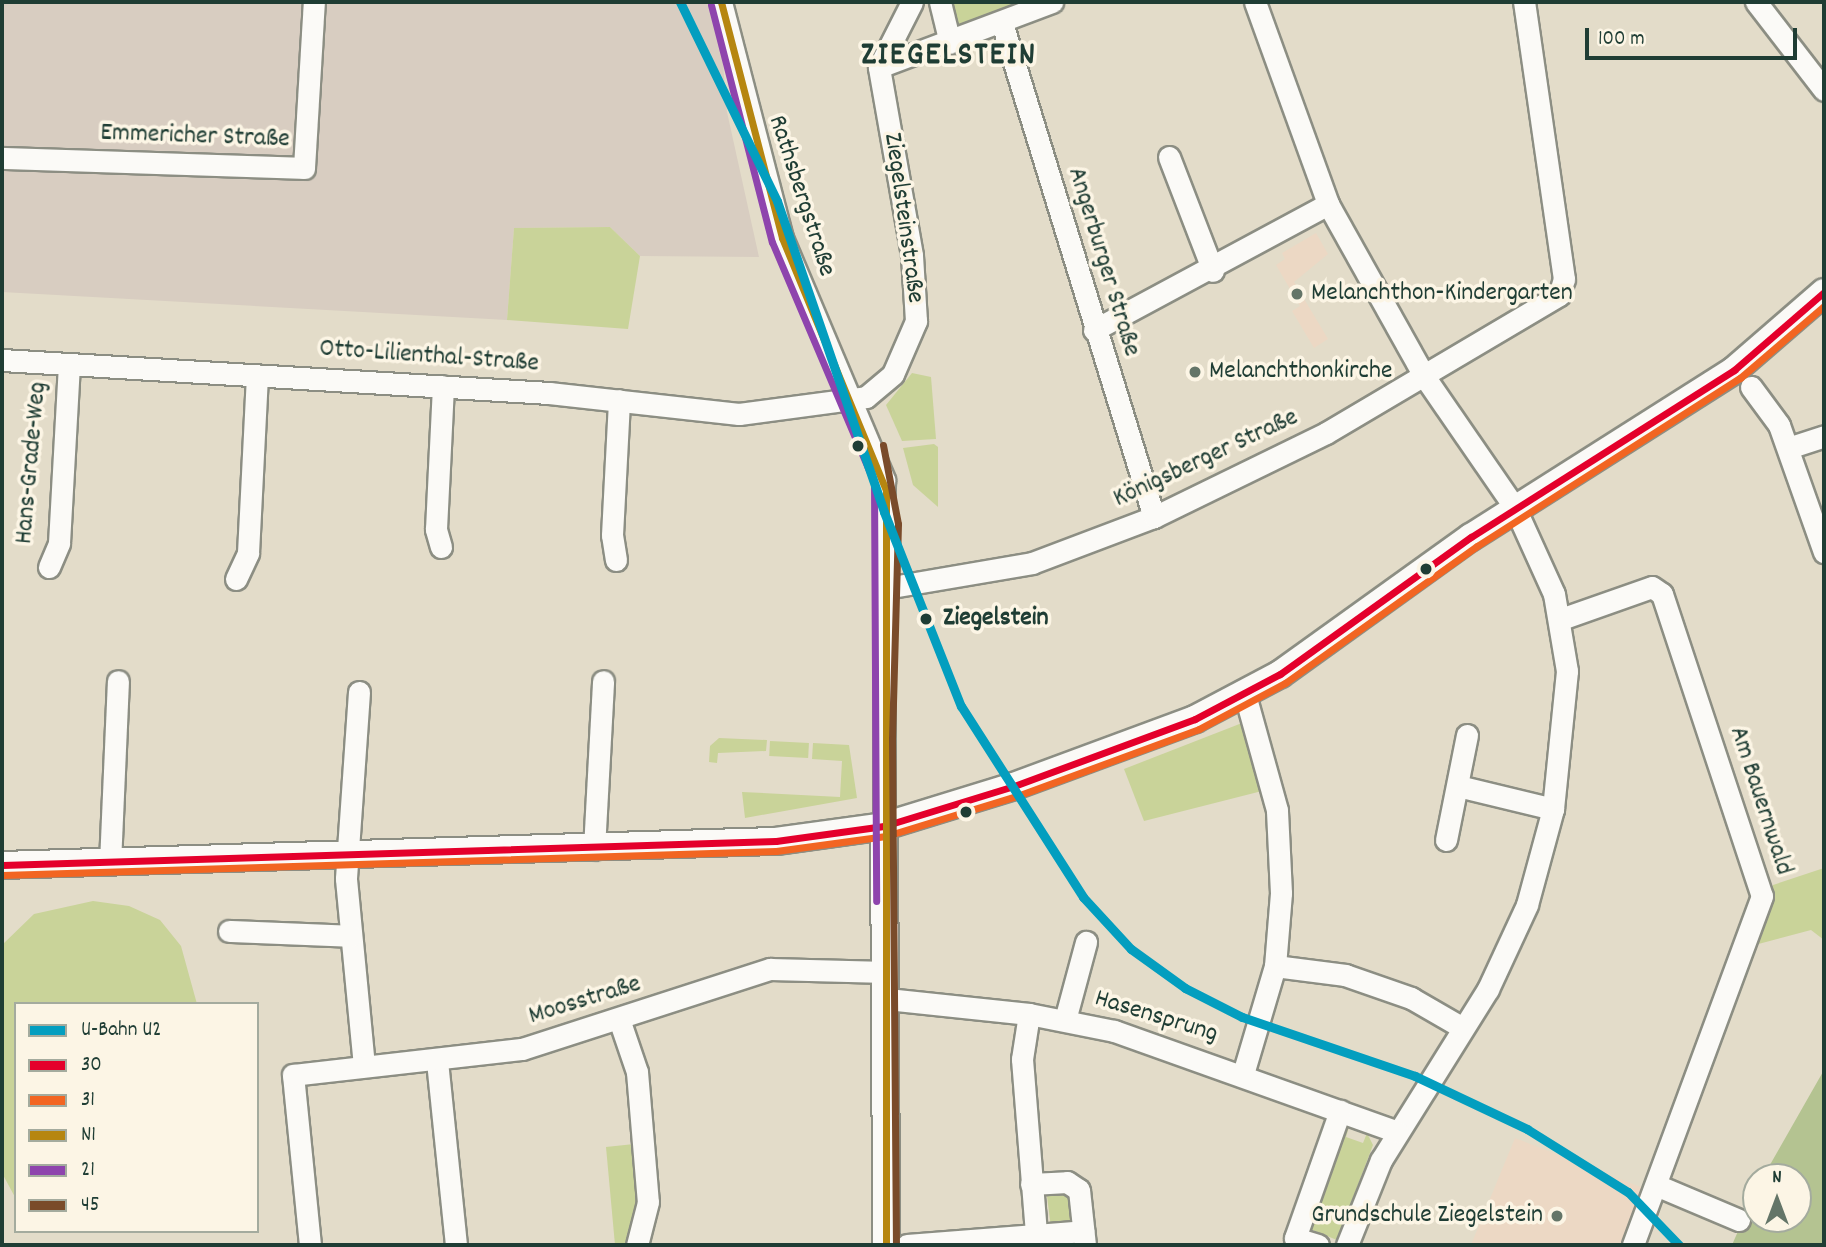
<!DOCTYPE html>
<meta charset="utf-8">
<style>
body{margin:0}
#map{position:relative;width:1826px;height:1247px;overflow:hidden;background:#e3dcc9;font-family:Dekko,sans-serif}
div>[style]{position:absolute}
.built>*{inset:0;background:#ecd8c4}
.industrial>*{inset:0;background:#d8cdc1}
.green>*{inset:0;background:#c9d399;transform-origin:0 0}
.forest>*{inset:0;background:#b4c391}
.roads{filter:drop-shadow(2px 0 #8c8e83) drop-shadow(-2px 0 #8c8e83) drop-shadow(0 2px #8c8e83) drop-shadow(0 -2px #8c8e83)}
.minor>*{height:21px;margin:-10.5px;padding:0 10.5px;transform-origin:10.5px;border-radius:10.5px;background:#fbfaf7}
.major>*{height:26px;margin:-13px;padding:0 13px;transform-origin:13px;border-radius:13px;background:#fbfaf7}
.bus-1>*{height:7px;margin:-3.5px;padding:0 3.5px;transform-origin:3.5px;border-radius:3.5px;background:#e4002b}
.bus-2>*{height:7px;margin:-3.5px;padding:0 3.5px;transform-origin:3.5px;border-radius:3.5px;background:#f26522}
.bus-3>*{height:7px;margin:-3.5px;padding:0 3.5px;transform-origin:3.5px;border-radius:3.5px;background:#b68610}
.bus-4>*{height:7px;margin:-3.5px;padding:0 3.5px;transform-origin:3.5px;border-radius:3.5px;background:#8e44ad}
.bus-5>*{height:7px;margin:-3.5px;padding:0 3.5px;transform-origin:3.5px;border-radius:3.5px;background:#7a4b2a}
.metro-1>*{height:9px;margin:-4.5px;padding:0 4.5px;transform-origin:4.5px;border-radius:4.5px;background:#039ebf}
.dots>*{width:19px;height:19px;translate:-50% -50%;box-sizing:border-box;border:4px solid #fcf5e5;border-radius:50%}
span{translate:-50% -50%;white-space:nowrap;text-align:center;line-height:1.15;-webkit-text-stroke:7px #fcf5e5;paint-order:stroke}
.street-label{font-size:26px;color:#1f3d34}
.poi-label{font-size:26px;color:#1f3d34}
.left{translate:0 -50%;text-align:left}
.right{translate:-100% -50%;text-align:right}
.stop-label{font-size:26px;color:#1f3d34;font-weight:700}
.district-label{font-size:33px;color:#1f3d34;font-weight:700;letter-spacing:2px}
.frame{position:absolute;inset:0;border:4px solid #1f3d34;pointer-events:none}
.legend{position:absolute;left:14px;top:1002px;width:245px;height:231px;box-sizing:border-box;background:#fcf5e5;border:2px solid #a4ab9e;margin:0;padding:9px 12px;list-style:none;font-size:21px;color:#1f3d34}
.legend li{display:flex;align-items:center;gap:14px;height:35px}
.legend b{width:35px;border:2px solid #a4ab9e}
.north{position:absolute;left:1742px;top:1163px;width:70px;height:70px;box-sizing:border-box;background:#fcf5e5;border:2px solid #a4ab9e;border-radius:50%;rotate:0deg;font-size:19px;font-weight:700;line-height:28px;text-align:center;color:#1f3d34}
.north::after{content:'';display:block;margin:auto;width:24px;height:32px;background:#647568;clip-path:polygon(50% 0,100% 100%,50% 72%,0 100%)}
.scale{position:absolute;left:1585px;top:28px;width:212px;height:32px;box-sizing:border-box;border:4px solid #1f3d34;border-top:0;padding-left:9px;font-size:21px;line-height:24px;white-space:nowrap;color:#1f3d34;-webkit-text-stroke:5px #fcf5e5;paint-order:stroke}
</style>
<div id="map">
<div class="built">
<i style="clip-path:polygon(1316px 233px,1328px 254px,1294px 282px,1328px 339px,1314px 348px,1292px 311px,1300px 306px,1276px 265px,1285px 259px,1282px 253px)"></i>
<i style="clip-path:polygon(1515px 1138px,1643px 1188px,1623px 1245px,1471px 1245px)"></i>
</div>
<div class="industrial">
<i style="clip-path:polygon(2px 2px,718px 2px,727px 112px,759px 257px,640px 256px,610px 227px,514px 228px,507px 320px,2px 292px)"></i>
</div>
<div class="green">
<i style="clip-path:polygon(943px 2px,1031px 2px,952px 34px)"></i>
<i style="clip-path:polygon(610px 227px,640px 256px,628px 329px,507px 320px,514px 228px)"></i>
<i style="clip-path:polygon(912px 373px,931px 377px,936px 439px,902px 441px,886px 405px)"></i>
<i style="clip-path:polygon(934px 444px,938px 447px,938px 507px,913px 485px,903px 448px)"></i>
<i style="clip-path:polygon(1242px 723px,1262px 791px,1144px 821px,1124px 769px)"></i>
<i style="clip-path:polygon(719px 738px,767px 740px,766px 751px,718px 753px,717px 763px,709px 762px,710px 746px)"></i>
<i style="left:770px;top:741px;width:39px;height:15px;rotate:3deg"></i>
<i style="clip-path:polygon(813px 743px,849px 745px,857px 798px,745px 818px,742px 792px,840px 797px,842px 761px,812px 759px)"></i>
<i style="clip-path:polygon(1824px 868px,1824px 940px,1811px 930px,1751px 946px,1773px 885px)"></i>
<i style="clip-path:polygon(93px 901px,129px 906px,160px 920px,181px 946px,197px 1004px,16px 1004px,16px 1199px,2px 1173px,2px 945px,34px 914px)"></i>
<i style="clip-path:polygon(1343px 1124px,1349px 1127px,1346px 1137px,1363px 1143px,1367px 1133px,1373px 1145px,1337px 1240px,1307px 1228px)"></i>
<i style="clip-path:polygon(634px 1144px,640px 1211px,629px 1245px,615px 1245px,606px 1147px)"></i>
<i style="clip-path:polygon(1046px 1188px,1075px 1195px,1073px 1227px,1051px 1228px)"></i>
</div>
<div class="forest">
<i style="clip-path:polygon(1824px 1070px,1824px 1245px,1732px 1245px,1756px 1190px,1756px 1219px,1798px 1219px,1798px 1177px,1763px 1177px)"></i>
</div>
<div class="roads">
<div class="minor">
<i style="left:721px;top:2px;width:244px;rotate:75.5deg"></i>
<i style="left:782px;top:238px;width:263px;rotate:67.1deg"></i>
<i style="left:884px;top:480px;width:346px;rotate:90deg"></i>
<i style="left:940px;top:2px;width:42px;rotate:76.3deg"></i>
<i style="left:1255px;top:2px;width:215px;rotate:70.1deg"></i>
<i style="left:1328px;top:204px;width:197px;rotate:60.8deg"></i>
<i style="left:1424px;top:376px;width:160px;rotate:55.4deg"></i>
<i style="left:1515px;top:508px;width:94px;rotate:65.6deg"></i>
<i style="left:1554px;top:594px;width:78px;rotate:80.4deg"></i>
<i style="left:1567px;top:671px;width:139px;rotate:95.8deg"></i>
<i style="left:1553px;top:809px;width:99px;rotate:105.2deg"></i>
<i style="left:1527px;top:905px;width:93px;rotate:114.9deg"></i>
<i style="left:1488px;top:989px;width:202px;rotate:122deg"></i>
<i style="left:1381px;top:1160px;width:92px;rotate:111.8deg"></i>
<i style="left:1756px;top:2px;width:111px;rotate:52.3deg"></i>
<i style="left:1002px;top:23px;width:517px;rotate:72.9deg"></i>
<i style="left:879px;top:67px;width:185px;rotate:-20.6deg"></i>
<i style="left:1169px;top:157px;width:122px;rotate:68.9deg"></i>
<i style="left:2px;top:158px;width:302px;rotate:1.9deg"></i>
<i style="left:304px;top:168px;width:166px;rotate:-86.6deg"></i>
<i style="left:1094px;top:330px;width:266px;rotate:-28.3deg"></i>
<i style="left:2px;top:360px;width:548px;rotate:3.45deg"></i>
<i style="left:549px;top:393px;width:191px;rotate:6.3deg"></i>
<i style="left:739px;top:414px;width:128px;rotate:-7.6deg"></i>
<i style="left:866px;top:397px;width:35px;rotate:-40deg"></i>
<i style="left:893px;top:374px;width:58px;rotate:-66.5deg"></i>
<i style="left:916px;top:321px;width:66px;rotate:-93.5deg"></i>
<i style="left:912px;top:255px;width:191px;rotate:-100deg"></i>
<i style="left:879px;top:67px;width:73px;rotate:-63.1deg"></i>
<i style="left:1751px;top:387px;width:47px;rotate:53.6deg"></i>
<i style="left:1779px;top:425px;width:135px;rotate:70.5deg"></i>
<i style="left:1788px;top:448px;width:38px;rotate:-18deg"></i>
<i style="left:441px;top:547px;width:19px;rotate:-106deg"></i>
<i style="left:436px;top:529px;width:143px;rotate:-87.2deg"></i>
<i style="left:616px;top:560px;width:25px;rotate:-99deg"></i>
<i style="left:612px;top:535px;width:135px;rotate:-87deg"></i>
<i style="left:49px;top:567px;width:26px;rotate:-67deg"></i>
<i style="left:59px;top:543px;width:179px;rotate:-86.8deg"></i>
<i style="left:236px;top:579px;width:29px;rotate:-65deg"></i>
<i style="left:248px;top:553px;width:178px;rotate:-87.1deg"></i>
<i style="left:886px;top:588px;width:148px;rotate:-9.7deg"></i>
<i style="left:1032px;top:563px;width:130px;rotate:-20.7deg"></i>
<i style="left:1154px;top:517px;width:191px;rotate:-26deg"></i>
<i style="left:1326px;top:433px;width:271px;rotate:-30.6deg"></i>
<i style="left:1559px;top:295px;width:17px;rotate:-73deg"></i>
<i style="left:1564px;top:279px;width:280px;rotate:-98.2deg"></i>
<i style="left:1561px;top:619px;width:96px;rotate:-19.4deg"></i>
<i style="left:1652px;top:587px;width:12px;rotate:35deg"></i>
<i style="left:1662px;top:594px;width:318px;rotate:71.7deg"></i>
<i style="left:1762px;top:896px;width:372px;rotate:110.3deg"></i>
<i style="left:359px;top:692px;width:187px;rotate:94deg"></i>
<i style="left:346px;top:879px;width:188px;rotate:84.5deg"></i>
<i style="left:1458px;top:786px;width:98px;rotate:13.6deg"></i>
<i style="left:1446px;top:840px;width:107px;rotate:-78.7deg"></i>
<i style="left:594px;top:849px;width:168px;rotate:-86.9deg"></i>
<i style="left:110px;top:863px;width:182px;rotate:-87.5deg"></i>
<i style="left:229px;top:931px;width:122px;rotate:2.3deg"></i>
<i style="left:1275px;top:966px;width:71px;rotate:7.3deg"></i>
<i style="left:1345px;top:975px;width:70px;rotate:19.2deg"></i>
<i style="left:1411px;top:998px;width:60px;rotate:30deg"></i>
<i style="left:887px;top:999px;width:143px;rotate:6deg"></i>
<i style="left:1029px;top:1014px;width:87px;rotate:11.3deg"></i>
<i style="left:1114px;top:1031px;width:301px;rotate:19.6deg"></i>
<i style="left:1029px;top:1014px;width:46px;rotate:98.8deg"></i>
<i style="left:1022px;top:1059px;width:187px;rotate:85.4deg"></i>
<i style="left:1065px;top:1020px;width:81px;rotate:-74.9deg"></i>
<i style="left:620px;top:1022px;width:53px;rotate:71.2deg"></i>
<i style="left:637px;top:1072px;width:130px;rotate:85.2deg"></i>
<i style="left:648px;top:1202px;width:44px;rotate:104.3deg"></i>
<i style="left:437px;top:1061px;width:185px;rotate:84.1deg"></i>
<i style="left:1243px;top:1074px;width:113px;rotate:-73.5deg"></i>
<i style="left:1275px;top:966px;width:73px;rotate:-85.3deg"></i>
<i style="left:1281px;top:893px;width:83px;rotate:-92.8deg"></i>
<i style="left:1277px;top:810px;width:119px;rotate:-105.5deg"></i>
<i style="left:1031px;top:1184px;width:36px;rotate:-3deg"></i>
<i style="left:1067px;top:1182px;width:14px;rotate:34deg"></i>
<i style="left:1079px;top:1190px;width:55px;rotate:83.8deg"></i>
<i style="left:1656px;top:1185px;width:90px;rotate:22.9deg"></i>
<i style="left:310px;top:1245px;width:171px;rotate:-95.7deg"></i>
<i style="left:293px;top:1075px;width:230px;rotate:-6.5deg"></i>
<i style="left:522px;top:1049px;width:261px;rotate:-17.9deg"></i>
<i style="left:770px;top:969px;width:117px;rotate:1.5deg"></i>
<i style="left:907px;top:1245px;width:177px;rotate:-4.5deg"></i>
<i style="left:1318px;top:1245px;width:24px;rotate:-163deg"></i>
<i style="left:1295px;top:1238px;width:135px;rotate:-70.5deg"></i>
</div>
<div class="major">
<i style="left:884px;top:826px;width:419px;rotate:89.7deg"></i>
<i style="left:2px;top:865px;width:774px;rotate:-1.78deg"></i>
<i style="left:776px;top:841px;width:109px;rotate:-7.9deg"></i>
<i style="left:884px;top:826px;width:136px;rotate:-17.1deg"></i>
<i style="left:1014px;top:786px;width:193px;rotate:-20.3deg"></i>
<i style="left:1195px;top:719px;width:96px;rotate:-27.9deg"></i>
<i style="left:1280px;top:674px;width:235px;rotate:-35.7deg"></i>
<i style="left:1471px;top:537px;width:312px;rotate:-32.4deg"></i>
<i style="left:1734px;top:370px;width:119px;rotate:-40.9deg"></i>
</div>
</div>
<div class="bus-1">
<i style="left:2px;top:865px;width:774px;rotate:-1.78deg"></i>
<i style="left:776px;top:841px;width:109px;rotate:-7.9deg"></i>
<i style="left:884px;top:826px;width:136px;rotate:-17.1deg"></i>
<i style="left:1014px;top:786px;width:193px;rotate:-20.3deg"></i>
<i style="left:1195px;top:719px;width:96px;rotate:-27.9deg"></i>
<i style="left:1280px;top:674px;width:235px;rotate:-35.7deg"></i>
<i style="left:1471px;top:537px;width:312px;rotate:-32.4deg"></i>
<i style="left:1734px;top:370px;width:119px;rotate:-40.9deg"></i>
</div>
<div class="bus-2">
<i style="left:2px;top:875px;width:774px;rotate:-1.78deg"></i>
<i style="left:776px;top:851px;width:111px;rotate:-7.8deg"></i>
<i style="left:886px;top:836px;width:137px;rotate:-17deg"></i>
<i style="left:1017px;top:796px;width:194px;rotate:-20.2deg"></i>
<i style="left:1199px;top:729px;width:98px;rotate:-28.1deg"></i>
<i style="left:1285px;top:683px;width:236px;rotate:-35.5deg"></i>
<i style="left:1477px;top:546px;width:312px;rotate:-32.6deg"></i>
<i style="left:1740px;top:378px;width:111px;rotate:-40.6deg"></i>
</div>
<div class="bus-3">
<i style="left:721px;top:2px;width:244px;rotate:75.5deg"></i>
<i style="left:782px;top:238px;width:273px;rotate:67.6deg"></i>
<i style="left:886px;top:490px;width:755px;rotate:90deg"></i>
</div>
<div class="bus-4">
<i style="left:711px;top:5px;width:245px;rotate:75.6deg"></i>
<i style="left:772px;top:242px;width:261px;rotate:67deg"></i>
<i style="left:874px;top:482px;width:419px;rotate:89.7deg"></i>
</div>
<div class="bus-5">
<i style="left:883px;top:445px;width:80px;rotate:79.2deg"></i>
<i style="left:898px;top:524px;width:215px;rotate:91.6deg"></i>
<i style="left:892px;top:739px;width:506px;rotate:89.55deg"></i>
</div>
<div class="metro-1">
<i style="left:680px;top:2px;width:221px;rotate:64deg"></i>
<i style="left:777px;top:201px;width:329px;rotate:71deg"></i>
<i style="left:884px;top:512px;width:209px;rotate:68.4deg"></i>
<i style="left:961px;top:706px;width:227px;rotate:57.4deg"></i>
<i style="left:1083px;top:897px;width:71px;rotate:47.3deg"></i>
<i style="left:1131px;top:949px;width:67px;rotate:35.8deg"></i>
<i style="left:1185px;top:988px;width:64px;rotate:27deg"></i>
<i style="left:1242px;top:1017px;width:183px;rotate:18.8deg"></i>
<i style="left:1415px;top:1076px;width:124px;rotate:25.3deg"></i>
<i style="left:1527px;top:1129px;width:119px;rotate:32deg"></i>
<i style="left:1628px;top:1192px;width:74px;rotate:46.1deg"></i>
</div>
<div class="dots">
<i style="left:1297px;top:294px;background:#647568"></i>
<i style="left:1195px;top:372px;background:#647568"></i>
<i style="left:858px;top:446px;background:#1f3d34"></i>
<i style="left:1426px;top:569px;background:#1f3d34"></i>
<i style="left:926px;top:619px;background:#1f3d34"></i>
<i style="left:966px;top:812px;background:#1f3d34"></i>
<i style="left:1557px;top:1216px;background:#647568"></i>
</div>
<div class="street-label">
<span style="left:195px;top:137px;rotate:2deg">Emmericher Straße</span>
<span style="left:801px;top:196px;rotate:72deg">Rathsbergstraße</span>
<span style="left:903px;top:218px;rotate:82deg">Ziegelsteinstraße</span>
<span style="left:1103px;top:262px;rotate:73deg">Angerburger Straße</span>
<span style="left:429px;top:357px;rotate:4deg">Otto-Lilienthal-Straße</span>
<span style="left:1206px;top:459px;rotate:-25deg">Königsberger Straße</span>
<span style="left:32px;top:463px;rotate:-85deg">Hans-Grade-Weg</span>
<span style="left:1760px;top:801px;rotate:72deg">Am Bauernwald</span>
<span style="left:585px;top:1001px;rotate:-17deg">Moosstraße</span>
<span style="left:1156px;top:1017px;rotate:17deg">Hasensprung</span>
</div>
<div class="poi-label">
<span class="left" style="left:1311px;top:294px">Melanchthon-Kindergarten</span>
<span class="left" style="left:1209px;top:372px">Melanchthonkirche</span>
<span class="right" style="left:1543px;top:1216px">Grundschule Ziegelstein</span>
</div>
<div class="stop-label">
<span class="left" style="left:943px;top:619px">Ziegelstein</span>
</div>
<div class="district-label">
<span style="left:949px;top:57px">ZIEGELSTEIN</span>
</div>
<div class="frame"></div>
<ul class="legend">
<li><b style="height:9px;background:#039ebf"></b>U-Bahn U2</li>
<li><b style="height:9px;background:#e4002b"></b>30</li>
<li><b style="height:9px;background:#f26522"></b>31</li>
<li><b style="height:9px;background:#b68610"></b>N1</li>
<li><b style="height:9px;background:#8e44ad"></b>21</li>
<li><b style="height:9px;background:#7a4b2a"></b>45</li>
</ul>
<div class="north">N</div>
<div class="scale">100 m</div>
</div>
